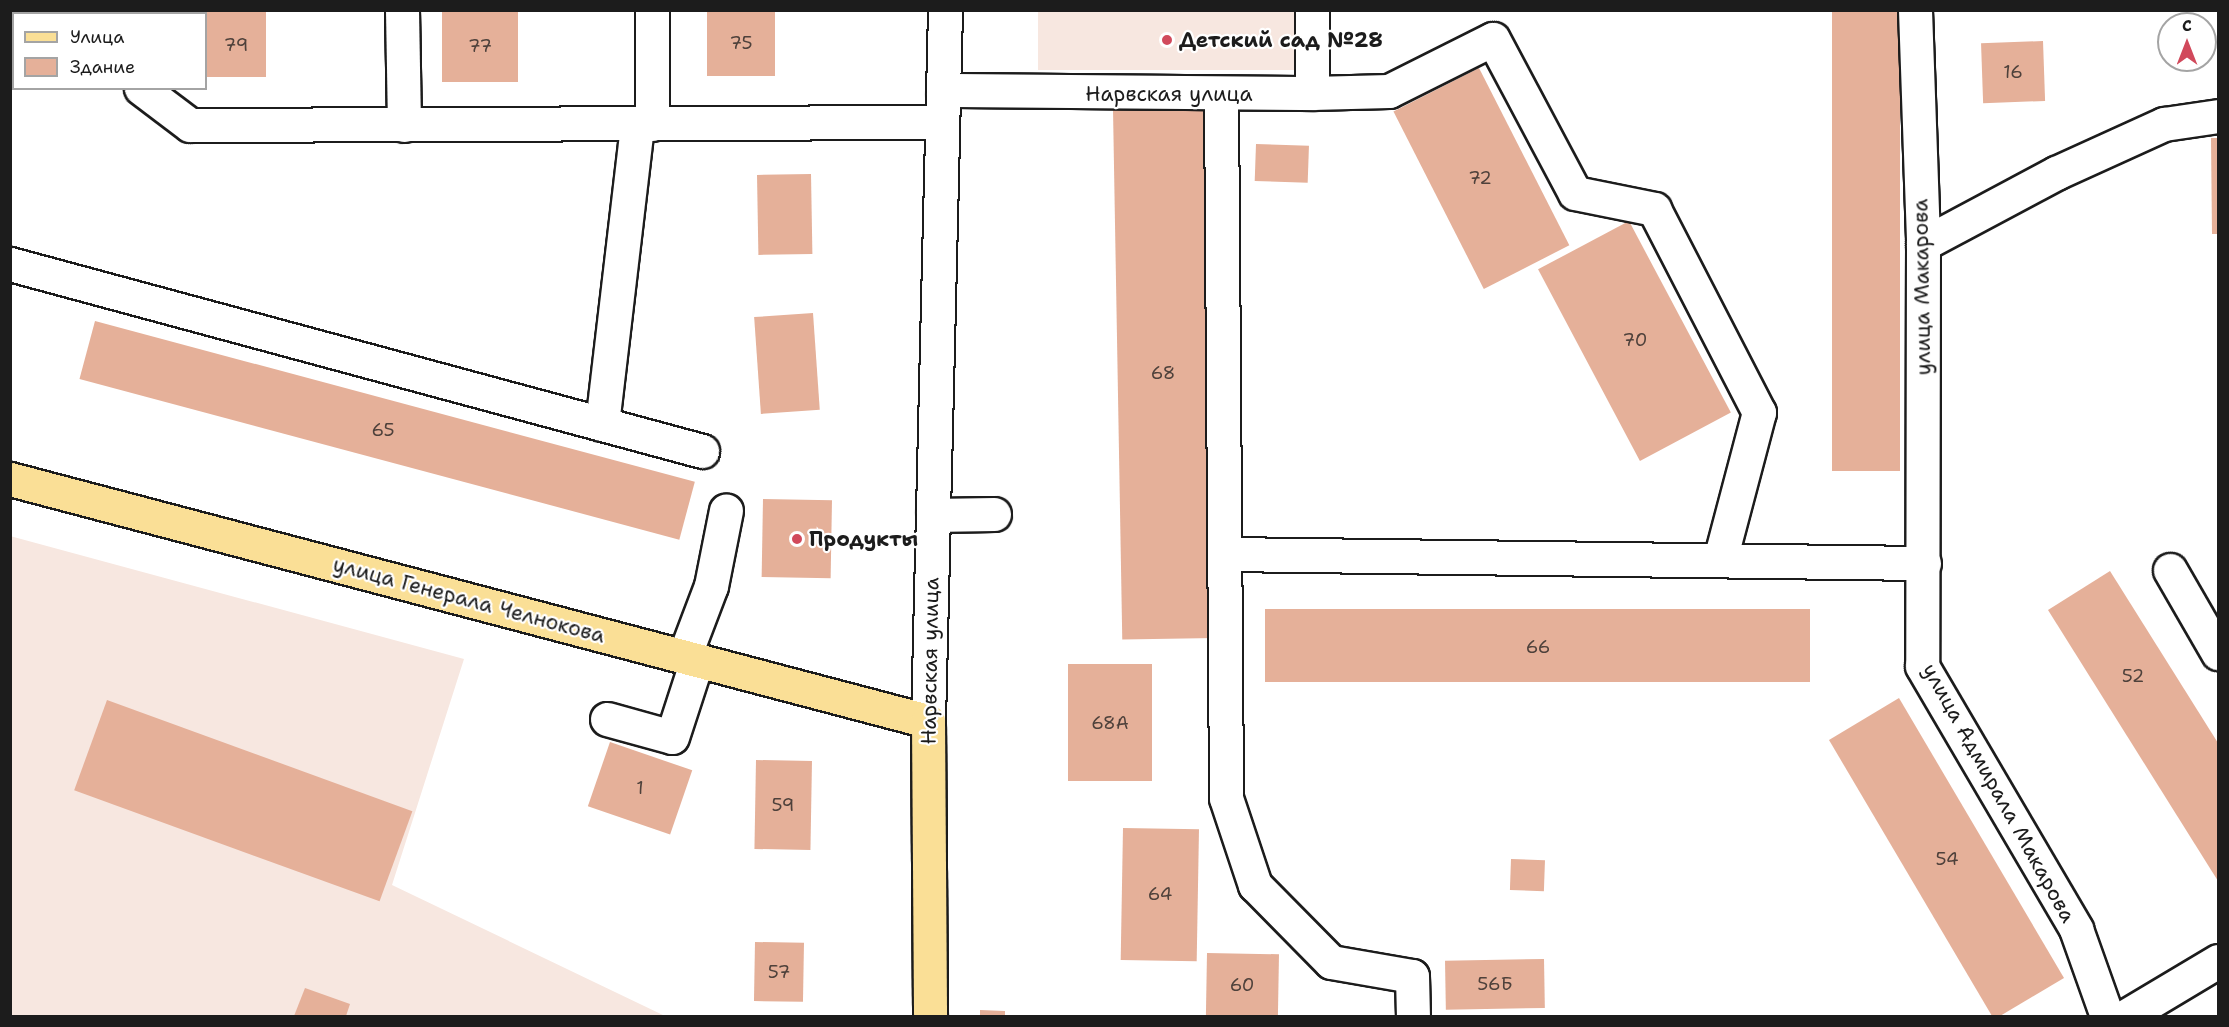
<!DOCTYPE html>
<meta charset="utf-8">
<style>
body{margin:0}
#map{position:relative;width:2229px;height:1027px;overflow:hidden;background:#fff;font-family:"Shantell Sans",sans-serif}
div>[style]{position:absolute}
.built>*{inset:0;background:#f7e7e0;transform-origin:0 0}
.building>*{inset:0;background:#e5b099;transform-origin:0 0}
.roads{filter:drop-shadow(2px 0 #1c1c1c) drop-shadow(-2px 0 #1c1c1c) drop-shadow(0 2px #1c1c1c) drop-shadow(0 -2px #1c1c1c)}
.minor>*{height:33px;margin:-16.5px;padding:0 16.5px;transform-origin:16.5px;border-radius:16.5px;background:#fff}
.major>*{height:33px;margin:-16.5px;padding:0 16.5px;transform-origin:16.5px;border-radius:16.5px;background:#fadf96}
.dots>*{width:16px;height:16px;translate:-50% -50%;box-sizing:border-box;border:3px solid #fff;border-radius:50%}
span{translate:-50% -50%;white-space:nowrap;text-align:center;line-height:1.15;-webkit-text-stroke:4.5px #fff;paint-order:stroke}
.number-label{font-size:18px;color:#4e413b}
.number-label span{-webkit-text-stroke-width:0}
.poi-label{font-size:21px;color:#1c1c1c;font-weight:700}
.left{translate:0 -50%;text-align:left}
.street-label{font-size:21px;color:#1c1c1c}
.frame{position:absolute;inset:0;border:12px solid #1c1c1c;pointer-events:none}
.legend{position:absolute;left:12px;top:12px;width:195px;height:78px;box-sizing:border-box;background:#fff;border:2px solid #a4a4a4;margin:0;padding:8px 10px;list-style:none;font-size:18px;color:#1c1c1c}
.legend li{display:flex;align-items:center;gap:12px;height:30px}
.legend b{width:30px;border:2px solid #a4a4a4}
.north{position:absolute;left:2157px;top:12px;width:60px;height:60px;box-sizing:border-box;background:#fff;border:2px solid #a4a4a4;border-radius:50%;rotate:0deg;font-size:16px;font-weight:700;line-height:24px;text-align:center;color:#1c1c1c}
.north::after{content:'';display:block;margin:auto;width:21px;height:27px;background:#d1495b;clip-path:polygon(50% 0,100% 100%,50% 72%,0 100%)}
</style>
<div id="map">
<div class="built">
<i style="left:1038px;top:11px;width:257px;height:59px"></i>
<i style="clip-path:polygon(10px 536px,464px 659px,392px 885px,665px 1016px,11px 1016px)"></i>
</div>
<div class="building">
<i style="clip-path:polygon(196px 10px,266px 10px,266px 77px,206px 77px,206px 14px)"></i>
<i style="left:442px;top:10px;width:76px;height:72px"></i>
<i style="left:707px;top:10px;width:68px;height:66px"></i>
<i style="left:1832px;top:10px;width:68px;height:461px"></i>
<i style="left:2043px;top:41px;width:60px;height:62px;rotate:88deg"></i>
<i style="left:1479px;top:68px;width:199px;height:96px;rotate:63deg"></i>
<i style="left:1206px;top:108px;width:530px;height:93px;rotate:89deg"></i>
<i style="clip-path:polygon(2211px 138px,2218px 138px,2218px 234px,2212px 234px)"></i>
<i style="left:1256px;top:144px;width:53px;height:37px;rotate:2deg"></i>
<i style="left:811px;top:174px;width:80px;height:54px;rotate:89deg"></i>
<i style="left:1629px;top:221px;width:217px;height:103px;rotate:62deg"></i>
<i style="left:813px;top:313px;width:97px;height:59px;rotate:86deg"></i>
<i style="left:95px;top:321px;width:621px;height:60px;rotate:15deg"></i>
<i style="left:763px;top:499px;width:69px;height:78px;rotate:1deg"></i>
<i style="clip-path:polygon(2110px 571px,2218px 743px,2218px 881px,2048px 610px)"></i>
<i style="left:1810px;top:609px;width:73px;height:545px;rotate:90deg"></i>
<i style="left:1152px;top:664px;width:117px;height:84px;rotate:90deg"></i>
<i style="clip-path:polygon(1899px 698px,2064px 978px,2000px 1016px,1992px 1016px,1829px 740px)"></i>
<i style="left:107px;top:700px;width:325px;height:96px;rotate:20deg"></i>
<i style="left:610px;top:742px;width:87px;height:68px;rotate:19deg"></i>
<i style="left:756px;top:760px;width:56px;height:89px;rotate:1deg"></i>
<i style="left:1123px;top:828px;width:76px;height:132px;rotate:1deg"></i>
<i style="left:1511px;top:859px;width:34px;height:31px;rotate:2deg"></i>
<i style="left:755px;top:942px;width:49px;height:59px;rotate:1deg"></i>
<i style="left:1207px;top:953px;width:72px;height:63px;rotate:1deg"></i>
<i style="left:1544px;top:959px;width:49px;height:99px;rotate:89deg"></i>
<i style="clip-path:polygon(305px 988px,350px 1004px,346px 1016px,294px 1016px)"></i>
<i style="clip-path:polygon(980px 1010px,1005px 1011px,1005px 1016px,980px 1016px)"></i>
</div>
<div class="roads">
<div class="minor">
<i style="left:42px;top:10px;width:5px;rotate:53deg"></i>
<i style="left:402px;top:10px;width:115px;rotate:89deg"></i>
<i style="left:1915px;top:10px;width:234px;rotate:88deg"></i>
<i style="left:1923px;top:244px;width:422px;rotate:90.1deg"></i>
<i style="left:1922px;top:666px;width:305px;rotate:59.6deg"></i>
<i style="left:2076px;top:929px;width:92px;rotate:70.4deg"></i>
<i style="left:153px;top:14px;width:4px;rotate:-90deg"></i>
<i style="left:141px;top:88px;width:61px;rotate:37.1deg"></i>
<i style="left:190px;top:125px;width:752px;rotate:-0.23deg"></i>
<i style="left:943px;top:90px;width:369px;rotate:0.5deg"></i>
<i style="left:1312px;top:93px;width:83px;rotate:-90deg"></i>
<i style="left:1312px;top:93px;width:77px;rotate:-1.5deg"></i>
<i style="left:1389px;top:91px;width:116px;rotate:-26.6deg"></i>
<i style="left:1493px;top:39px;width:174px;rotate:62deg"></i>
<i style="left:1575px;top:193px;width:81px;rotate:11.4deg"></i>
<i style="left:1654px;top:209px;width:229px;rotate:62.7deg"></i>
<i style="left:1759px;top:412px;width:153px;rotate:104.8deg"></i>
<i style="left:1221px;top:95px;width:703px;rotate:89.59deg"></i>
<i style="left:1226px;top:798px;width:92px;rotate:71.6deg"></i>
<i style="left:1255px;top:885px;width:108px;rotate:45.4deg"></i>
<i style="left:1331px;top:962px;width:82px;rotate:9.8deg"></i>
<i style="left:1412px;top:976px;width:40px;rotate:88.6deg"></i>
<i style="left:652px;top:124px;width:114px;rotate:-90deg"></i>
<i style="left:1923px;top:244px;width:151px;rotate:-28.1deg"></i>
<i style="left:2056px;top:173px;width:119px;rotate:-24.4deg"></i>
<i style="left:2164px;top:124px;width:55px;rotate:-8.4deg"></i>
<i style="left:10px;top:264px;width:717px;rotate:15.12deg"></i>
<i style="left:602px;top:424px;width:302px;rotate:-83.3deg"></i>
<i style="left:933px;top:515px;width:61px;rotate:-0.9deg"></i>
<i style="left:1225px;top:554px;width:699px;rotate:0.74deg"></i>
<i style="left:2170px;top:570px;width:96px;rotate:60deg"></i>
<i style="left:684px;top:657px;width:76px;rotate:-69.2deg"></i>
<i style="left:711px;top:586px;width:77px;rotate:-78.8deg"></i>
<i style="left:607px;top:719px;width:67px;rotate:15.5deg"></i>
<i style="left:672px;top:737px;width:81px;rotate:-72deg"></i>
<i style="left:928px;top:721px;width:711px;rotate:-88.63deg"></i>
<i style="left:2126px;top:1016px;width:107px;rotate:-30.9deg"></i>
</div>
<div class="major">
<i style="left:10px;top:479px;width:949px;rotate:14.77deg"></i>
<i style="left:928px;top:721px;width:295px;rotate:89.6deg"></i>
</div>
</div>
<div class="dots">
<i style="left:1167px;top:40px;background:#d1495b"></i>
<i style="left:797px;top:539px;background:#d1495b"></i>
</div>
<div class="number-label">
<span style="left:741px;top:43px">75</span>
<span style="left:236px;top:45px">79</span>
<span style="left:480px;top:46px">77</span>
<span style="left:2013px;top:72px">16</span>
<span style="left:1480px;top:178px">72</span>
<span style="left:1635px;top:340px">70</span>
<span style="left:1163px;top:373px">68</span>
<span style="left:383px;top:430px">65</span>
<span style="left:1538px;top:647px">66</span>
<span style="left:2133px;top:676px">52</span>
<span style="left:1110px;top:723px">68А</span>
<span style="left:640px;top:788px">1</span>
<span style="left:783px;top:805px">59</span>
<span style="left:1947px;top:859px">54</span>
<span style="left:1160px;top:894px">64</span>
<span style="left:779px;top:972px">57</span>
<span style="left:1495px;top:984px">56Б</span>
<span style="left:1242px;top:985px">60</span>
</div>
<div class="poi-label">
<span class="left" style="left:1179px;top:40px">Детский сад №28</span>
<span class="left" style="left:809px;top:539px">Продукты</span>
</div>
<div class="street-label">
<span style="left:1169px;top:94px">Нарвская улица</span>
<span style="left:1922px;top:287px;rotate:-91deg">улица Макарова</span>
<span style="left:469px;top:600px;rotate:15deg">улица Генерала Челнокова</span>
<span style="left:930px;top:661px;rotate:-89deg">Нарвская улица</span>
<span style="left:1999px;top:793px;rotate:61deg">улица Адмирала Макарова</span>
</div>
<div class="frame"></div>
<ul class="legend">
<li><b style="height:8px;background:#fadf96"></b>Улица</li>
<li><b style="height:16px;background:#e5b099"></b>Здание</li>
</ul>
<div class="north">С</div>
</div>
